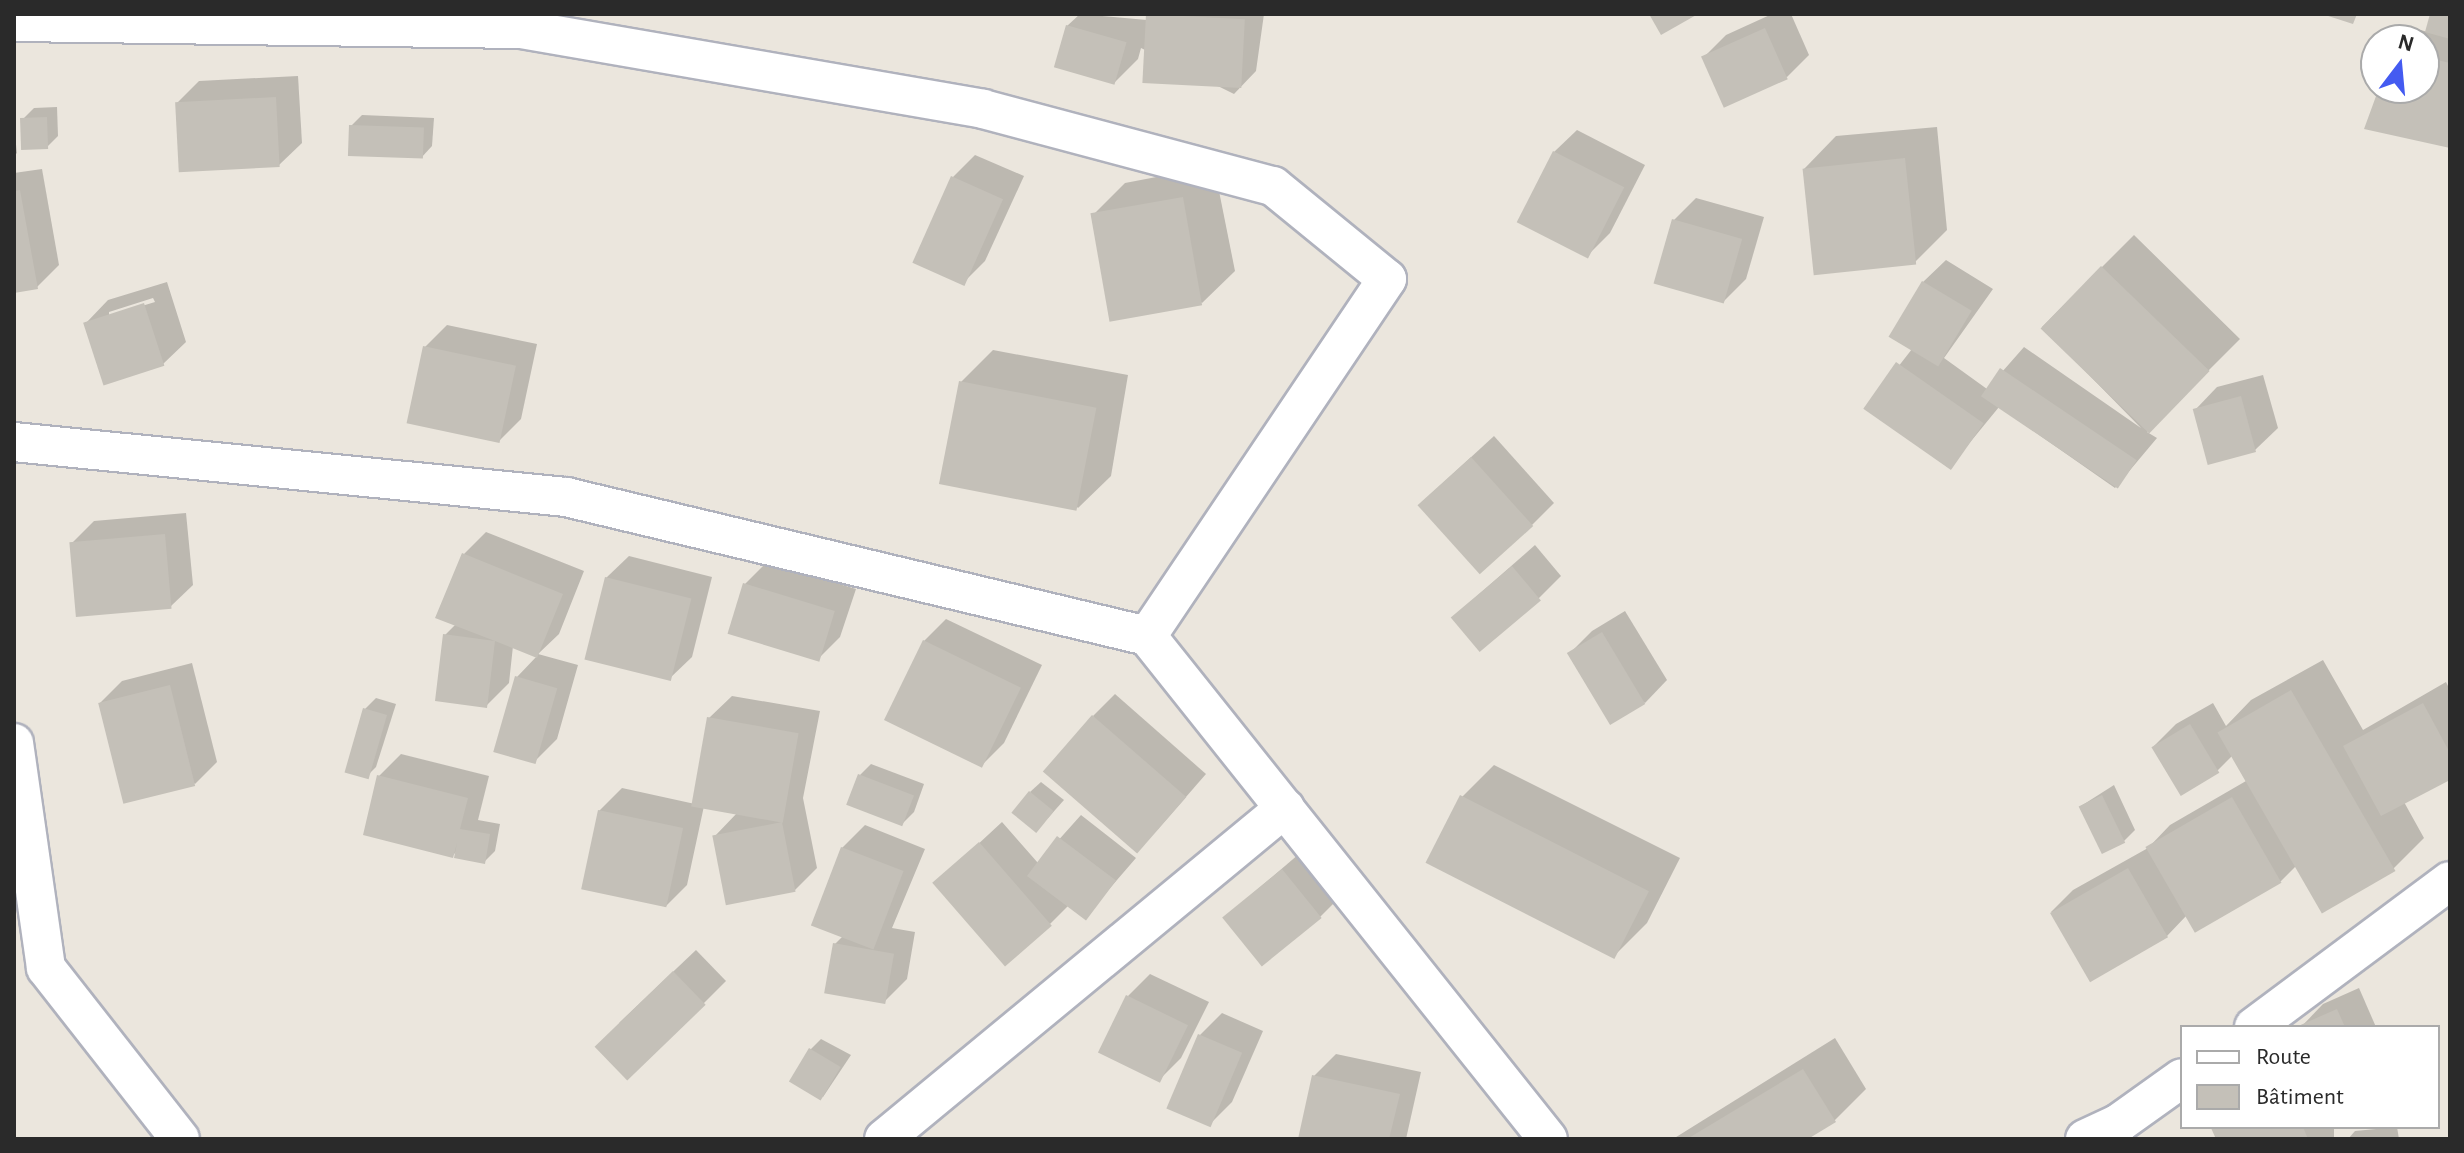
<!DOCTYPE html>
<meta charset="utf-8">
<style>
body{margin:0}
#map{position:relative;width:2464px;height:1153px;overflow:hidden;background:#ebe6dd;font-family:"Alegreya Sans",sans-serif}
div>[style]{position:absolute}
.shadow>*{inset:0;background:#0003;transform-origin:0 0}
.building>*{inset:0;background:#c4c0b8;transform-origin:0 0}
.roads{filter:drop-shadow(2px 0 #b0b2bd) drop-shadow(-2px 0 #b0b2bd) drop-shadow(0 2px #b0b2bd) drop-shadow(0 -2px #b0b2bd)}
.minor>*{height:38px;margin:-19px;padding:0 19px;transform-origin:19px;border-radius:19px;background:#fff}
span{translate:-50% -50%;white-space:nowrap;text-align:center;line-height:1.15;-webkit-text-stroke:6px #fff;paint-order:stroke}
.frame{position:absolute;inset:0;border:16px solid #2a2a2a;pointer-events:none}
.legend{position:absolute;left:2180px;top:1025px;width:260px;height:104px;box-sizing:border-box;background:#fff;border:2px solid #aaa;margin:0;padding:10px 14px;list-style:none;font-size:24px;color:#2a2a2a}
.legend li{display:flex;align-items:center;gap:16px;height:40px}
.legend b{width:40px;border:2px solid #aaa}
.north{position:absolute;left:2360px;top:24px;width:80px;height:80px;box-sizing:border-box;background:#fff;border:2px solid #aaa;border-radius:50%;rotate:16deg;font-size:22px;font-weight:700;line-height:32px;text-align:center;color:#2a2a2a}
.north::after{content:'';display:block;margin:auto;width:28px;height:36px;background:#445bf1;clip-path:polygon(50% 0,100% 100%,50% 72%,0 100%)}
</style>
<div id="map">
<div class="shadow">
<i style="clip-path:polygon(1080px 14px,1147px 20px,1148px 14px,1264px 14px,1256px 71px,1234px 94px,1141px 48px,1138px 59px,1115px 82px,1067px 26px)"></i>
<i style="clip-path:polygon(1772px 14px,1791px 14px,1809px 55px,1787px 77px,1704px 57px,1726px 35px)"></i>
<i style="clip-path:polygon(2432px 14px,2450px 14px,2450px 146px,2381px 88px,2424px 88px,2424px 40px,2406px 40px,2417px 29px,2428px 32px)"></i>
<i style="clip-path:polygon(298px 76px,302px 143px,279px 165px,177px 103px,199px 81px)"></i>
<i style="clip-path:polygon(57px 107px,58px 136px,47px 147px,22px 120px,34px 108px)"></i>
<i style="clip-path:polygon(362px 115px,434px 118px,432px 146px,421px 158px,351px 126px)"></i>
<i style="clip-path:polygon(1937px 127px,1947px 230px,1915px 262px,1804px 169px,1836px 136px)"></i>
<i style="clip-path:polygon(14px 128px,17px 153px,14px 156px)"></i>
<i style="clip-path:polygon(1577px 130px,1645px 165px,1610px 233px,1588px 255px,1554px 152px)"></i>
<i style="clip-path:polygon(975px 155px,1024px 176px,985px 261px,963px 283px,915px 262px,953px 177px)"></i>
<i style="clip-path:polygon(1214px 166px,1235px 271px,1202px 303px,1093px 215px,1125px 183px)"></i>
<i style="clip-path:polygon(42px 169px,59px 265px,37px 287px,14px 291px,14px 173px)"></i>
<i style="clip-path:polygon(1696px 198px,1764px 217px,1746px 279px,1723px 302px,1674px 220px)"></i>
<i style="clip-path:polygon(2134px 235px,2240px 339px,2147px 432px,2157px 438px,2115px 488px,1999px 407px,1949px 468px,1866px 408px,1912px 349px,1923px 282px,1946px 260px,1993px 289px,1944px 358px,1987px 389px,2024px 347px,2141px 428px,2042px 327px)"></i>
<i style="clip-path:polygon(evenodd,167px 282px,186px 342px,163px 364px,86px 323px,108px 300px,167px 282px,153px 298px,155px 302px,109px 316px,109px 312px,153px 298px)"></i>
<i style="clip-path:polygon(447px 325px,537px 344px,521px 419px,499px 441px,425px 347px)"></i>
<i style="clip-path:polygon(993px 350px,1128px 375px,1111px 476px,1078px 508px,961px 382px)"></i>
<i style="clip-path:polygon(2263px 375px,2278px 428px,2255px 450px,2195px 410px,2217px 387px)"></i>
<i style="clip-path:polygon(1494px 436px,1554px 503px,1532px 525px,1419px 505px)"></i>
<i style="clip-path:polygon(186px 513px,193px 585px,170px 607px,72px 543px,94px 521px)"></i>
<i style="clip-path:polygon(486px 532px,584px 571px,559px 634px,538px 654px,578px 665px,557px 739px,534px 762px,517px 677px,537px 656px,513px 646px,509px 683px,486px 706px,445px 635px,456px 624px,464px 554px)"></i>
<i style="clip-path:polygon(1535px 545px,1561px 576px,1539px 598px,1453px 617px)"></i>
<i style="clip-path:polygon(629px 556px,712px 577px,692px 657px,669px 679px,606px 578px)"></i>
<i style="clip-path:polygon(767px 562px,856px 589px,840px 637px,818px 659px,745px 584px)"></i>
<i style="clip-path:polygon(1625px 611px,1667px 680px,1645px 703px,1570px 653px,1592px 631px)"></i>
<i style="clip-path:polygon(946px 619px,1042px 665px,1004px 743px,982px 765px,924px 641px)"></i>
<i style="clip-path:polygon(2323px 660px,2363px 730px,2446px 682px,2450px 690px,2450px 777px,2404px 802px,2424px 838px,2392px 870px,2295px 867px,2281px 881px,2196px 930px,2187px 915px,2167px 936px,2051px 912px,2073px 890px,2148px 848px,2170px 825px,2246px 781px,2232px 756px,2217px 771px,2154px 746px,2176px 724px,2213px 703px,2226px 726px,2251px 700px)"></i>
<i style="clip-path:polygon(192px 663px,217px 762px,195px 784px,100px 703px,122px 681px)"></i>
<i style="clip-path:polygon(1115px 694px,1206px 774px,1158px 829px,1093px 716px)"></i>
<i style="clip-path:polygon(732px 696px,820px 711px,803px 798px,817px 868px,795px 890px,714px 837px,738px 812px,704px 806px,687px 885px,665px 907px,599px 811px,622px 788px,695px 804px,709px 718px)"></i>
<i style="clip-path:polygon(376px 698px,396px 704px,376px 767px,365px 778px,365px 709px)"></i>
<i style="clip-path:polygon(401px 754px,489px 776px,478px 820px,500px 824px,495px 851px,484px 862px,458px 850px,452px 856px,379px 776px)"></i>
<i style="clip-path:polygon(871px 764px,924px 784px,914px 812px,903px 823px,860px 775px)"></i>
<i style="clip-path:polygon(1494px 765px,1680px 858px,1647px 923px,1615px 955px,1462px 797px)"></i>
<i style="clip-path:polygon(1041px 782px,1064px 800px,1048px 818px,1030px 792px)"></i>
<i style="clip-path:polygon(2114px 785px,2135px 830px,2124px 841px,2081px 806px)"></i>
<i style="clip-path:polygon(1081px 815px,1136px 858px,1085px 917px,1069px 905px,1050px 924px,935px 884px,1002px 822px,1038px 863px)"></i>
<i style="clip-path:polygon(865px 825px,925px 849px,892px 928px,915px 932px,907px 979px,885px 1001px,835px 944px,843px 936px,842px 848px)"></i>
<i style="clip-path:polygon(1306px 848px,1342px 895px,1320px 917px,1225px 917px)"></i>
<i style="clip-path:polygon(696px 950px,726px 981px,704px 1003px,619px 1023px)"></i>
<i style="clip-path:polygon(1150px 974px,1209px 1002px,1181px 1058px,1159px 1080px,1128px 996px)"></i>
<i style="clip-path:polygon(2359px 988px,2376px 1027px,2301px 1027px,2323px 1004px)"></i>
<i style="clip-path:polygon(1222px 1013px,1263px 1031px,1232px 1102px,1210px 1124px,1200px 1035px)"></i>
<i style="clip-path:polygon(1835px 1038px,1866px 1089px,1834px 1121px,1804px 1139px,1673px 1139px)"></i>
<i style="clip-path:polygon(821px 1039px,851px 1055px,823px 1097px,810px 1050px)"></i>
<i style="clip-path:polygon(1336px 1054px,1421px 1072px,1406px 1139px,1300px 1139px,1314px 1076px)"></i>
<i style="left:2215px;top:1127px;width:119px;height:12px"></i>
<i style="clip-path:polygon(2397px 1127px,2399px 1139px,2348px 1139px,2355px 1131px)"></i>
</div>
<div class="building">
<i style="left:1146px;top:14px;width:99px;height:69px;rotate:3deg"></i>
<i style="clip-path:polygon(1649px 14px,1698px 14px,1661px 35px)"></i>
<i style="clip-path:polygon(2322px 14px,2357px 14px,2353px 24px)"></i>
<i style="clip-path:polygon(2430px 14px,2450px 14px,2450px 39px,2425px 32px)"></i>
<i style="left:1066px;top:25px;width:63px;height:44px;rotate:16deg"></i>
<i style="left:1765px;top:28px;width:56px;height:70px;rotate:66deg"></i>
<i style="clip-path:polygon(2424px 57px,2450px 63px,2450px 148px,2364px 129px,2379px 88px,2424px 88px)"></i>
<i style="left:276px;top:97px;width:70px;height:101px;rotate:87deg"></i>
<i style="left:47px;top:117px;width:32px;height:27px;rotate:88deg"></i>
<i style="left:349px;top:125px;width:75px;height:31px;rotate:2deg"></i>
<i style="left:1553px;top:151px;width:80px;height:80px;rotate:27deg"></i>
<i style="left:1905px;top:158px;width:107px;height:103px;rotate:84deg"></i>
<i style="left:951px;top:176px;width:57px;height:95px;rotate:24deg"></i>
<i style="clip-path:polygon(20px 190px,38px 289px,14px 293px,14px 191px)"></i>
<i style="left:1183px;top:197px;width:110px;height:94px;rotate:80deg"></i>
<i style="left:1672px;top:219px;width:73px;height:67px;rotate:16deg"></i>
<i style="left:2101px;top:266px;width:151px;height:87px;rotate:44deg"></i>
<i style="left:1922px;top:281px;width:58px;height:65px;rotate:31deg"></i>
<i style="left:144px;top:303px;width:66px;height:64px;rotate:72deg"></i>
<i style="left:423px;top:346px;width:95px;height:79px;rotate:12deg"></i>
<i style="left:1896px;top:362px;width:107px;height:57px;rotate:35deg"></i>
<i style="left:2000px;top:368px;width:165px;height:34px;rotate:34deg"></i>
<i style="left:959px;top:381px;width:140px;height:105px;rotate:11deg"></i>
<i style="left:2241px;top:396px;width:58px;height:50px;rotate:75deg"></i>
<i style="left:1471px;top:457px;width:93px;height:72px;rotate:48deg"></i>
<i style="left:165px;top:534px;width:75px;height:96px;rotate:85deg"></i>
<i style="clip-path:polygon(462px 553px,563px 594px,537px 658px,495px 641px,487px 708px,435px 701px,443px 634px,495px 641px,435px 618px)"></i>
<i style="left:1512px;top:566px;width:45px;height:80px;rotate:50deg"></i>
<i style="left:605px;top:577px;width:89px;height:85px;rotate:14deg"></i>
<i style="left:743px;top:583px;width:96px;height:53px;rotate:17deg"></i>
<i style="left:1602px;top:632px;width:84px;height:41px;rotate:59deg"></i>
<i style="left:923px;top:640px;width:109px;height:89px;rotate:26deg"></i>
<i style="left:515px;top:676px;width:44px;height:79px;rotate:16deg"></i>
<i style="left:170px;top:685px;width:104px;height:74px;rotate:76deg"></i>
<i style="left:2291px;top:690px;width:209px;height:85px;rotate:60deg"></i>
<i style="clip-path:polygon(2423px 703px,2450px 753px,2450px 780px,2381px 816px,2343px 746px)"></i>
<i style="left:363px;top:708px;width:25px;height:67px;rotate:16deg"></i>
<i style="left:1092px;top:715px;width:125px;height:75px;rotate:41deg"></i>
<i style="left:707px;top:717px;width:93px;height:91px;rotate:10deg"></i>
<i style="left:2190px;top:724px;width:57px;height:45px;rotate:59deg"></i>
<i style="left:858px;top:774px;width:60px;height:33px;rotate:21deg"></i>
<i style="clip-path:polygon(377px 775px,468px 798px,460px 829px,490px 834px,485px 864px,454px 858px,457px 843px,453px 858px,363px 835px)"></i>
<i style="left:1029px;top:791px;width:32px;height:28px;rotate:39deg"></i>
<i style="left:1460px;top:795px;width:212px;height:76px;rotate:27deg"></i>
<i style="left:2102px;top:795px;width:53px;height:26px;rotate:64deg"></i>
<i style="left:2232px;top:797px;width:99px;height:100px;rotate:60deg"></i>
<i style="left:598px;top:810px;width:87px;height:81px;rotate:12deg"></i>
<i style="left:782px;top:822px;width:71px;height:71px;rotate:79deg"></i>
<i style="left:1057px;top:836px;width:74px;height:50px;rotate:37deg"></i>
<i style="left:979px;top:842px;width:111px;height:62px;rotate:49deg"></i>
<i style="left:841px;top:847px;width:67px;height:84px;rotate:21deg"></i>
<i style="left:2128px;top:868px;width:80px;height:90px;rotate:60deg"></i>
<i style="left:1282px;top:869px;width:63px;height:77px;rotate:51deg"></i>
<i style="left:833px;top:943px;width:62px;height:51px;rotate:10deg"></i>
<i style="left:673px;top:971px;width:47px;height:109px;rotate:46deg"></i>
<i style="left:1126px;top:995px;width:69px;height:64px;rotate:26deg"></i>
<i style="clip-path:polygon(2337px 1009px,2345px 1027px,2296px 1027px)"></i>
<i style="left:1198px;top:1034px;width:48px;height:81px;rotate:23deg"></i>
<i style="left:809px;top:1048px;width:37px;height:39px;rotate:31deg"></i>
<i style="clip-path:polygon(1803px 1069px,1836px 1122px,1808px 1139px,1687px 1139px)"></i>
<i style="clip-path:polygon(1312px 1075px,1400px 1094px,1389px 1139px,1298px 1139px)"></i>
<i style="clip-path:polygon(2303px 1127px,2308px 1139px,2216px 1139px,2211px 1128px)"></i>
</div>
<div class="roads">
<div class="minor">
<i style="left:14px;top:22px;width:507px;rotate:0.79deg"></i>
<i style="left:521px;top:29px;width:469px;rotate:9.8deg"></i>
<i style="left:983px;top:109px;width:300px;rotate:14.9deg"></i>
<i style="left:1273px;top:186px;width:147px;rotate:39.2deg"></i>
<i style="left:1387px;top:279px;width:430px;rotate:123.9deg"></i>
<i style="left:14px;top:442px;width:555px;rotate:5.69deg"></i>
<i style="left:566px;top:497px;width:597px;rotate:13.45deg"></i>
<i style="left:1147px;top:636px;width:643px;rotate:51.44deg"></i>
<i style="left:14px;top:743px;width:227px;rotate:81.9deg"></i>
<i style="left:46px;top:968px;width:217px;rotate:51.9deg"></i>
<i style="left:2254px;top:1027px;width:244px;rotate:-36.7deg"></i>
<i style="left:884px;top:1139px;width:520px;rotate:-39.54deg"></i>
<i style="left:2085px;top:1139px;width:38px;rotate:-25deg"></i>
<i style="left:2119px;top:1123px;width:77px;rotate:-35.5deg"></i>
</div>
</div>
<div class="frame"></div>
<ul class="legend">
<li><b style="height:10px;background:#fff"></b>Route</li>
<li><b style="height:22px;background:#c4c0b8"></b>Bâtiment</li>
</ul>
<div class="north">N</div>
</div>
